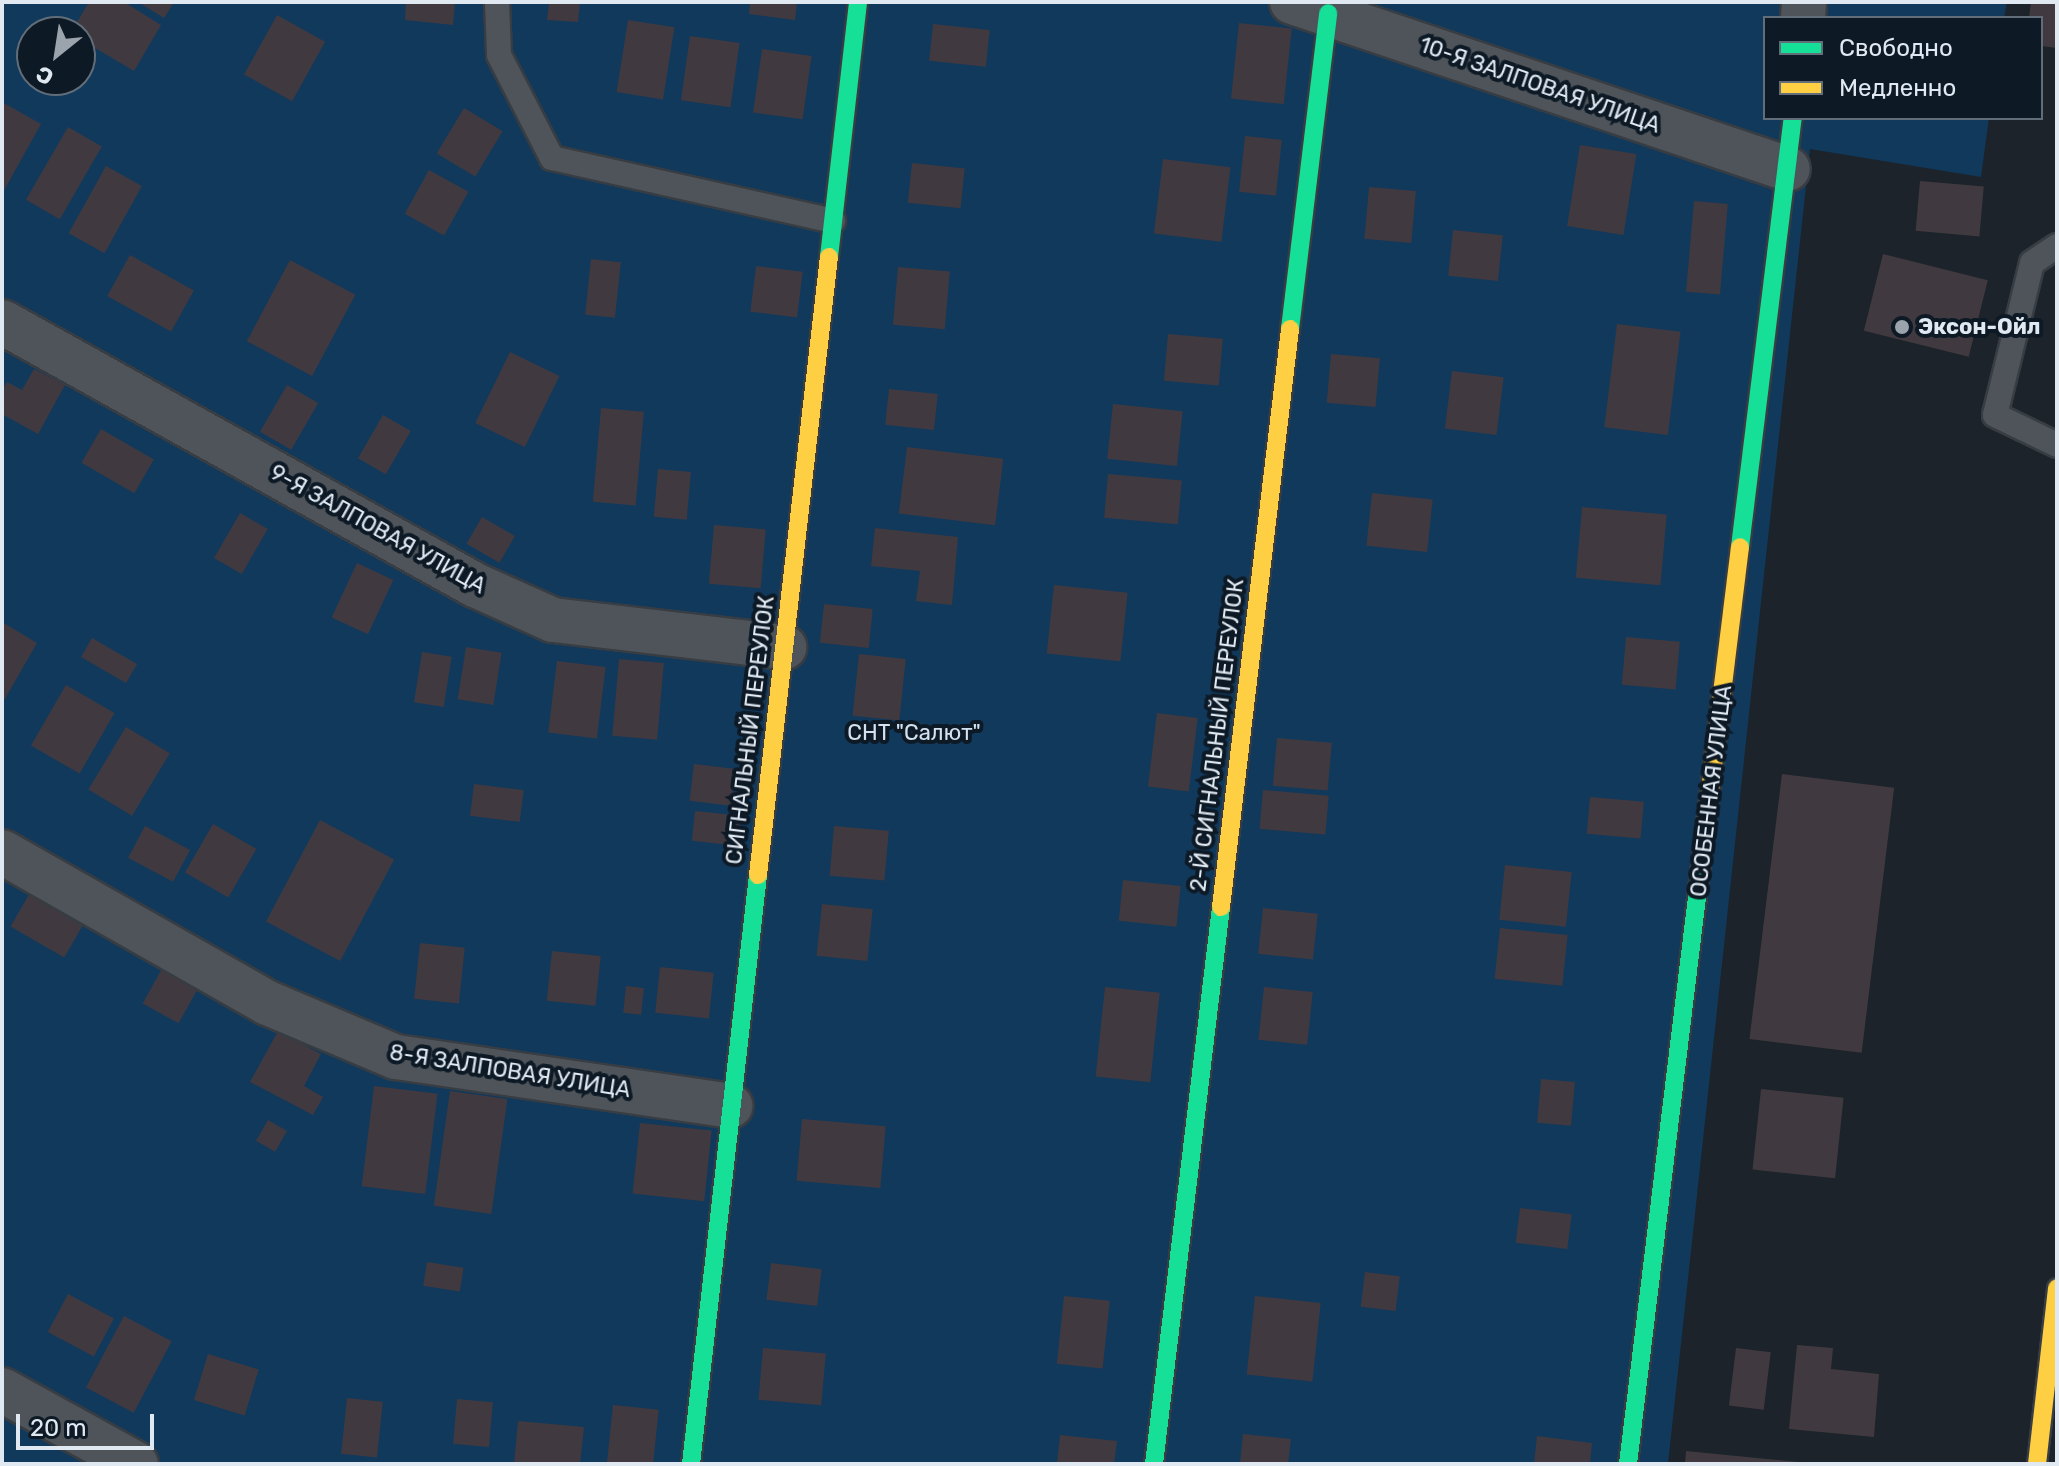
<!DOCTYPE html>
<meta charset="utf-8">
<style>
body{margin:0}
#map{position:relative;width:2059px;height:1466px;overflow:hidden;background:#1c232a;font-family:Rubik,sans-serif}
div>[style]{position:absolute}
.green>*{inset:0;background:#11395c}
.building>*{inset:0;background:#413940;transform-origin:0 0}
.roads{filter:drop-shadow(2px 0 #373d43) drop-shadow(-2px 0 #373d43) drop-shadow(0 2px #373d43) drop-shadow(0 -2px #373d43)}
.lane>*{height:24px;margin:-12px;padding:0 12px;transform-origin:12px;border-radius:12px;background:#4e5459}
.street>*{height:44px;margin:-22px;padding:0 22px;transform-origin:22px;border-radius:22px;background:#4e5459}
.fast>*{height:18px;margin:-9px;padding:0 9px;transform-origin:9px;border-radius:9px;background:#16e098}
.slow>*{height:18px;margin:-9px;padding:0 9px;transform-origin:9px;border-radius:9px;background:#ffcf43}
.dots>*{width:22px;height:22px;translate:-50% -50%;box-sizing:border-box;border:4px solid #0d1a26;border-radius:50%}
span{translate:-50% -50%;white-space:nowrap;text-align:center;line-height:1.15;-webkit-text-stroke:8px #0d1a26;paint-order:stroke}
.street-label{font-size:22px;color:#e0e9f2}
.poi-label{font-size:22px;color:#e0e9f2;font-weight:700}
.left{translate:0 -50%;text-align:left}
.park-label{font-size:22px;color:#d4e2f0}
.frame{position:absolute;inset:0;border:4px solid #e0e9f2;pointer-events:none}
.legend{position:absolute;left:1763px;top:16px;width:280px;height:104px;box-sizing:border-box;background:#0d1a26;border:2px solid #616d78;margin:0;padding:10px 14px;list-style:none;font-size:24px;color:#e0e9f2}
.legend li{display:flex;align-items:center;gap:16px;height:40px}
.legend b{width:40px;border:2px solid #616d78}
.north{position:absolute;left:16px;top:16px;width:80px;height:80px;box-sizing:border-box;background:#0d1a26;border:2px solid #616d78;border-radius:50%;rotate:210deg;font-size:22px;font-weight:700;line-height:32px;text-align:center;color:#e0e9f2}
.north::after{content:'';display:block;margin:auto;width:28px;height:36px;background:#9ba4ac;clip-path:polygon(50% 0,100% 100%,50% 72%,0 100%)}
.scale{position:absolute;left:16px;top:1414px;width:138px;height:36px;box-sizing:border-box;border:4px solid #e0e9f2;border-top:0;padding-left:10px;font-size:24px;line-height:28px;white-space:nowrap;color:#e0e9f2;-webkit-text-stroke:6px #0d1a26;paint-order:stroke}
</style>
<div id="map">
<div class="green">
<i style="clip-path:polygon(evenodd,2px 2px,2007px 2px,2004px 18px,1765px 18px,1765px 118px,1989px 118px,1981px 177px,1810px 149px,1668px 1464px,2px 1464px,2px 2px,32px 32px,80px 32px,80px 80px,32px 80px,32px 32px)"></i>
</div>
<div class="building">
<i style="clip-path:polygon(89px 2px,124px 2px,161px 25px,134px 71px,80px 39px,80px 32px,71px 32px)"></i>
<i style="clip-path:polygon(138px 2px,174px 2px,164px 18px)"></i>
<i style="clip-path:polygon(406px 2px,455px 2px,453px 25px,405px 20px)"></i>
<i style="clip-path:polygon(549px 2px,580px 2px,578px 22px,547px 20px)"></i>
<i style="clip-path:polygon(750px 2px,797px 2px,795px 20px,749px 14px)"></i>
<i style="clip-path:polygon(2031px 2px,2057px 2px,2057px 48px,2041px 46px,2041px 18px,2029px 18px)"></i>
<i style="left:277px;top:15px;width:55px;height:68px;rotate:29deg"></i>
<i style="left:628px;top:20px;width:47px;height:73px;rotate:9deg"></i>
<i style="left:1239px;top:23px;width:53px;height:76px;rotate:6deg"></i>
<i style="left:933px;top:24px;width:57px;height:37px;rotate:6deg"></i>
<i style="left:690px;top:36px;width:50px;height:65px;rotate:8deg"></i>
<i style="left:762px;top:49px;width:50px;height:64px;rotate:8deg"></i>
<i style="clip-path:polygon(2px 102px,41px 124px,2px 194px)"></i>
<i style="left:464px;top:108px;width:45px;height:53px;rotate:31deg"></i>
<i style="left:68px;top:127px;width:39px;height:84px;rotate:30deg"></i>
<i style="left:1245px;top:136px;width:37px;height:56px;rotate:6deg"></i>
<i style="left:1580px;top:145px;width:57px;height:82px;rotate:9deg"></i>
<i style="left:1163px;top:159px;width:68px;height:75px;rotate:7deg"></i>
<i style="left:912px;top:163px;width:53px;height:40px;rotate:6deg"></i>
<i style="left:106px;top:166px;width:41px;height:77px;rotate:29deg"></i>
<i style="left:429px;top:170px;width:45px;height:50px;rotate:29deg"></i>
<i style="left:1920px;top:181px;width:64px;height:50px;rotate:5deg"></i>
<i style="left:1369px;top:187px;width:47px;height:52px;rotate:5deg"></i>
<i style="left:1694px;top:201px;width:34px;height:91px;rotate:5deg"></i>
<i style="left:1453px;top:230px;width:50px;height:46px;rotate:6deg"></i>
<i style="left:1883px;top:254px;width:108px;height:79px;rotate:14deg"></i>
<i style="left:130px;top:255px;width:73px;height:47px;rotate:29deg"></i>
<i style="left:591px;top:259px;width:30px;height:56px;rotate:6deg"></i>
<i style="left:290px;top:260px;width:74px;height:92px;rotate:28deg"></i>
<i style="left:756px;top:266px;width:47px;height:46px;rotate:7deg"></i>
<i style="left:898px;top:267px;width:52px;height:58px;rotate:5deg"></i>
<i style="left:1617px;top:324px;width:64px;height:104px;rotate:7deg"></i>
<i style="left:1168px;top:334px;width:55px;height:47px;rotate:5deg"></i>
<i style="left:510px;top:352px;width:55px;height:79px;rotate:26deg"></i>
<i style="left:1331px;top:354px;width:49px;height:49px;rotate:5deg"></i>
<i style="clip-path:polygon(34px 369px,65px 385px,38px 434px,2px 414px,2px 390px,7px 382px,22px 390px)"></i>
<i style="left:1452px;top:371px;width:52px;height:58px;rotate:7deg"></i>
<i style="left:287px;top:385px;width:36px;height:54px;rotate:30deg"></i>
<i style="left:889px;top:389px;width:49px;height:36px;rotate:6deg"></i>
<i style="left:1113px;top:404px;width:70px;height:55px;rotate:6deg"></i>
<i style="left:601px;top:408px;width:43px;height:94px;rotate:5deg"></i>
<i style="left:383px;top:415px;width:32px;height:50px;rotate:30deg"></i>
<i style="left:101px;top:429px;width:61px;height:39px;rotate:30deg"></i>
<i style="left:907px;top:447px;width:97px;height:67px;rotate:7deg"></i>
<i style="left:658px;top:469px;width:33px;height:48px;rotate:5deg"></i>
<i style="left:1108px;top:474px;width:74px;height:44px;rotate:5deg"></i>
<i style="left:1372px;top:493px;width:61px;height:53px;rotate:6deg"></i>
<i style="left:1582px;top:507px;width:85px;height:71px;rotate:5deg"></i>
<i style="left:240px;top:513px;width:32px;height:52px;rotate:30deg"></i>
<i style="left:482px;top:517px;width:38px;height:31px;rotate:30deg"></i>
<i style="left:714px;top:525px;width:52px;height:59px;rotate:5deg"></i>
<i style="clip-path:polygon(875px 528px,958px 537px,952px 605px,916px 601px,920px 571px,871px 566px)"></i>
<i style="left:357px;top:563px;width:40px;height:60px;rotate:25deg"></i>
<i style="left:1054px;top:585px;width:74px;height:69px;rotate:6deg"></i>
<i style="left:824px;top:604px;width:49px;height:39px;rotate:6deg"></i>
<i style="clip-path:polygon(2px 622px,37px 643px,2px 704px)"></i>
<i style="left:1626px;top:637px;width:54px;height:48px;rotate:5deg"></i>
<i style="left:92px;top:638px;width:52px;height:22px;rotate:30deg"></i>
<i style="left:466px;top:647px;width:36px;height:53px;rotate:9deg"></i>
<i style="left:422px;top:652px;width:30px;height:51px;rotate:9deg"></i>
<i style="left:859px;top:654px;width:47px;height:62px;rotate:6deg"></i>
<i style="left:619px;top:659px;width:45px;height:77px;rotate:5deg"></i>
<i style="left:557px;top:661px;width:49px;height:72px;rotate:7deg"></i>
<i style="left:66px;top:685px;width:56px;height:70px;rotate:30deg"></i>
<i style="left:1157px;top:713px;width:41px;height:74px;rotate:7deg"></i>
<i style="left:126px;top:727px;width:51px;height:73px;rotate:31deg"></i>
<i style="left:1277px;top:738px;width:55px;height:48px;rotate:5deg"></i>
<i style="left:694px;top:764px;width:42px;height:37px;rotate:7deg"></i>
<i style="left:1782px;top:774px;width:113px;height:267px;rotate:7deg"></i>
<i style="left:474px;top:784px;width:50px;height:32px;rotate:7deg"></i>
<i style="left:1263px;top:790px;width:66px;height:39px;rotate:5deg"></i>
<i style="left:1590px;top:797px;width:54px;height:37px;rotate:5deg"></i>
<i style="left:695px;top:811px;width:46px;height:30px;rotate:6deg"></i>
<i style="left:320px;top:820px;width:84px;height:115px;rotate:28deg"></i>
<i style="left:213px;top:824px;width:50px;height:56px;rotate:30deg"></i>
<i style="left:145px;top:826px;width:51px;height:36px;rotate:28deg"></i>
<i style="left:834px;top:826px;width:55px;height:50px;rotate:5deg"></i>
<i style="left:1505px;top:865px;width:67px;height:55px;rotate:6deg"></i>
<i style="left:1123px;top:880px;width:58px;height:41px;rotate:6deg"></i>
<i style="left:31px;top:891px;width:62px;height:41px;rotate:30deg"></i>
<i style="left:822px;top:904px;width:51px;height:52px;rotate:6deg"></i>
<i style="left:1263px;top:908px;width:55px;height:46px;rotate:6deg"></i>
<i style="left:1500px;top:928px;width:68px;height:51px;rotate:6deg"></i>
<i style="left:420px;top:943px;width:45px;height:56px;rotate:6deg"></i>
<i style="left:552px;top:951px;width:49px;height:50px;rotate:6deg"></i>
<i style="left:164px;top:965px;width:41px;height:44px;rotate:29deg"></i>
<i style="left:660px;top:967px;width:54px;height:46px;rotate:6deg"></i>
<i style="left:626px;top:986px;width:18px;height:27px;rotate:6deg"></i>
<i style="left:1105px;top:987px;width:55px;height:90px;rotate:6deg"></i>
<i style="left:1264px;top:987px;width:49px;height:53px;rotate:6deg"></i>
<i style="clip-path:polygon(278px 1031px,321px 1054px,304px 1086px,323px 1097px,313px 1115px,250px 1082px)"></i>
<i style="left:1541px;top:1079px;width:34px;height:44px;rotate:5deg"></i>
<i style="left:374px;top:1086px;width:64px;height:101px;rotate:7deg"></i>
<i style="left:1761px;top:1089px;width:83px;height:81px;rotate:6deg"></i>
<i style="left:450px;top:1091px;width:58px;height:116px;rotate:8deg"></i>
<i style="left:802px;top:1119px;width:84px;height:62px;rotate:5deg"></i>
<i style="left:268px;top:1120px;width:22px;height:24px;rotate:30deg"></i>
<i style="left:640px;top:1123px;width:72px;height:71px;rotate:6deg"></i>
<i style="left:1520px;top:1208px;width:52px;height:35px;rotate:7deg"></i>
<i style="left:427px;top:1262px;width:37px;height:24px;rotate:9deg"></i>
<i style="left:771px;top:1263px;width:51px;height:37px;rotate:7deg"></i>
<i style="left:1365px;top:1272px;width:35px;height:35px;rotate:7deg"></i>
<i style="left:68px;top:1294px;width:52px;height:43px;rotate:28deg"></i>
<i style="left:1064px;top:1296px;width:46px;height:68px;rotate:6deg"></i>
<i style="left:1255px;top:1296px;width:66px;height:79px;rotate:6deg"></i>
<i style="left:124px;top:1316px;width:54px;height:81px;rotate:28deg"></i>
<i style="clip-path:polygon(1797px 1345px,1833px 1348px,1831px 1369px,1879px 1374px,1874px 1437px,1789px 1429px)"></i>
<i style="left:763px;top:1348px;width:63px;height:52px;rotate:5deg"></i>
<i style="left:1736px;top:1348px;width:35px;height:58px;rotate:7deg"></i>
<i style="left:208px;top:1354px;width:53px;height:48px;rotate:17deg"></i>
<i style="left:347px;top:1398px;width:36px;height:56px;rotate:6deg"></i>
<i style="left:457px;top:1399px;width:36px;height:45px;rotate:5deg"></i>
<i style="left:613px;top:1405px;width:46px;height:59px;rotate:6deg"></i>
<i style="clip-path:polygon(518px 1421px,584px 1427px,580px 1464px,514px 1464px)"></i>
<i style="clip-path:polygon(1243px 1434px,1291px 1439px,1288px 1464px,1240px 1464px)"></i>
<i style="clip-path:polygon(1060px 1435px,1117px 1441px,1114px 1464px,1057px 1464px)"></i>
<i style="clip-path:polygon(1537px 1436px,1592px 1443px,1590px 1464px,1534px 1464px)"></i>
<i style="clip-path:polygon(1686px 1451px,1799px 1462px,1799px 1464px,1685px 1464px)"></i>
</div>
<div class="roads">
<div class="lane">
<i style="left:497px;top:2px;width:53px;rotate:87.8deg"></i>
<i style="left:499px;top:55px;width:116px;rotate:62.8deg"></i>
<i style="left:552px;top:158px;width:288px;rotate:12.6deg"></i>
<i style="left:2057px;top:246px;width:30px;rotate:146deg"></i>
<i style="left:2032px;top:263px;width:156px;rotate:103.7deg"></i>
<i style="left:1995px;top:415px;width:69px;rotate:25.8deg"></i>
</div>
<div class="street">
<i style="left:1292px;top:2px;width:523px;rotate:18.61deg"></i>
<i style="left:1803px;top:18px;width:16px;rotate:-86deg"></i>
<i style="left:2px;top:322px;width:541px;rotate:29.08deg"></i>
<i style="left:475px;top:585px;width:85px;rotate:24.2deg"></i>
<i style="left:553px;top:620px;width:233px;rotate:6.7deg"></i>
<i style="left:2px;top:852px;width:306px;rotate:29.6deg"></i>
<i style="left:268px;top:1003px;width:139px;rotate:22.9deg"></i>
<i style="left:396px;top:1057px;width:338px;rotate:8.3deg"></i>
<i style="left:2px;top:1390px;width:153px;rotate:28.9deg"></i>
</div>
<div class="fast">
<i style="left:829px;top:257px;width:257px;rotate:-83.5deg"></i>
<i style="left:1290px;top:329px;width:318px;rotate:-83.1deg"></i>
<i style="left:1740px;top:547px;width:432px;rotate:-83deg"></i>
<i style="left:691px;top:1464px;width:593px;rotate:-83.51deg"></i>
<i style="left:1154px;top:1464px;width:561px;rotate:-83.14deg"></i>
<i style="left:1628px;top:1464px;width:621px;rotate:-83.06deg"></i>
</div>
<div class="slow">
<i style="left:1703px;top:848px;width:303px;rotate:-83deg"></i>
<i style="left:758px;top:875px;width:622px;rotate:-83.45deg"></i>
<i style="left:1221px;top:907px;width:582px;rotate:-83.19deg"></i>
<i style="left:2037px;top:1464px;width:177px;rotate:-83.5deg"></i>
</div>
</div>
<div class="dots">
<i style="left:1902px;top:327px;background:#9ba4ac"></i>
</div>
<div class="street-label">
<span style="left:1540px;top:85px;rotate:19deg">10-Я ЗАЛПОВАЯ УЛИЦА</span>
<span style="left:378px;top:529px;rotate:29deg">9-Я ЗАЛПОВАЯ УЛИЦА</span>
<span style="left:750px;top:730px;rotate:-83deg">СИГНАЛЬНЫЙ ПЕРЕУЛОК</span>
<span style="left:1217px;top:735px;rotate:-83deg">2-Й СИГНАЛЬНЫЙ ПЕРЕУЛОК</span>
<span style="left:1711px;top:791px;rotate:-83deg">ОСОБЕННАЯ УЛИЦА</span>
<span style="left:510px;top:1071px;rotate:9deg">8-Я ЗАЛПОВАЯ УЛИЦА</span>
</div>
<div class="poi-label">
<span class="left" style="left:1918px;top:327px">Эксон-Ойл</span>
</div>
<div class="park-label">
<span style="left:914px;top:733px">СНТ "Салют"</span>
</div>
<div class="frame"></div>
<ul class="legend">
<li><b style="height:10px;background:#16e098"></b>Свободно</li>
<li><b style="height:10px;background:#ffcf43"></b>Медленно</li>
</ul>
<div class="north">С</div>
<div class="scale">20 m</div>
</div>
